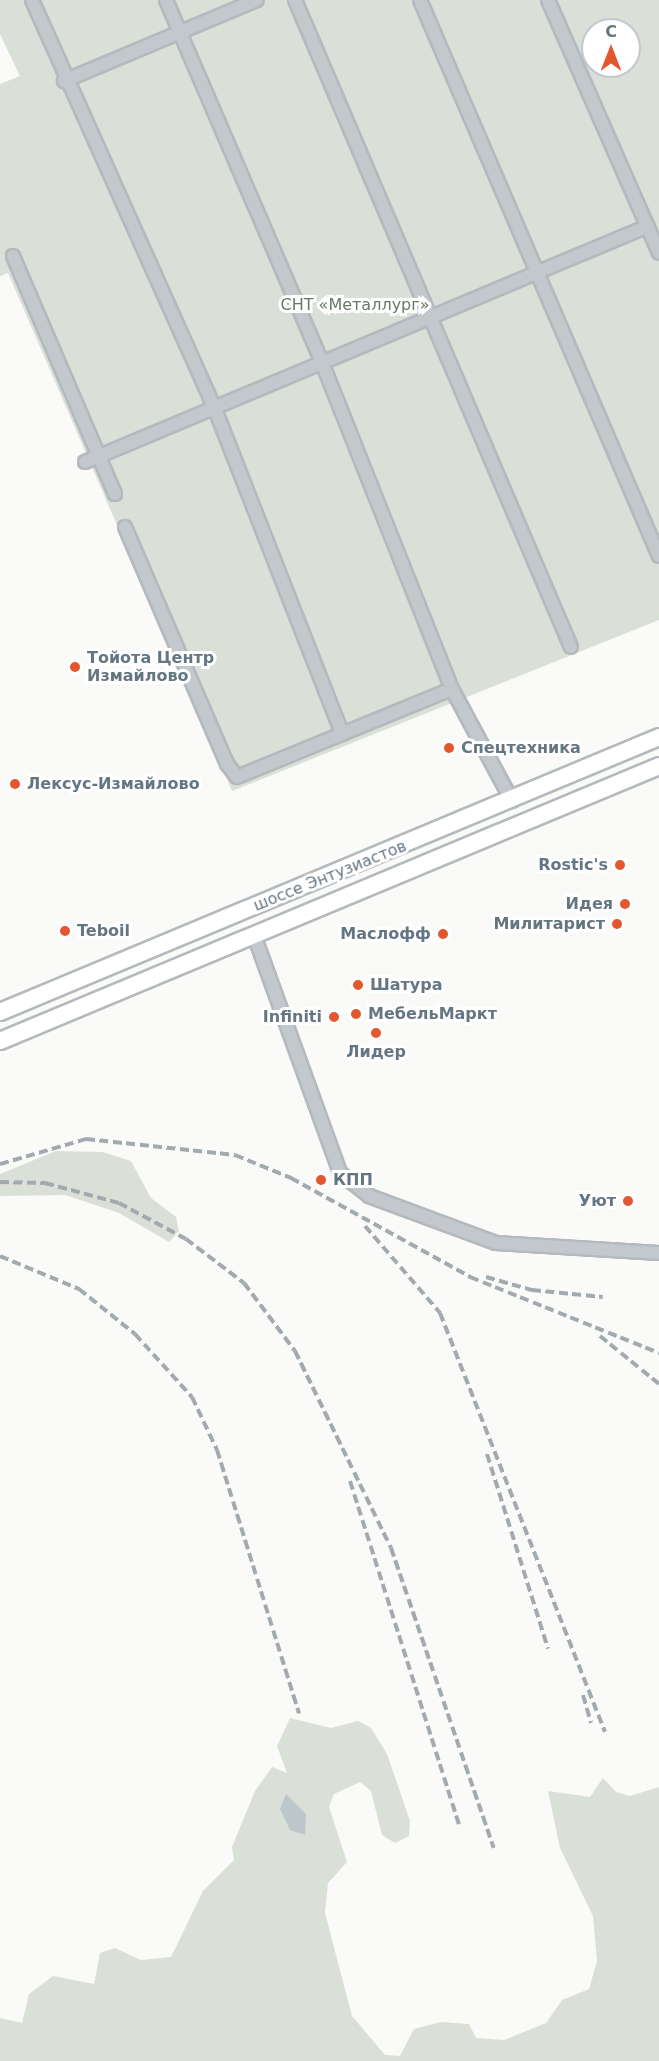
<!DOCTYPE html>
<meta charset="utf-8">
<style>
body{margin:0}
#map{position:relative;width:659px;height:2061px;overflow:hidden;background:#fafaf8;font-family:"DejaVu Sans",sans-serif}
div>[style]{position:absolute}
.green>*{inset:0;background:#dadfd7}
.water>*{inset:0;background:#bbc7cb}
.roads{filter:drop-shadow(2px 0 #b4b9bd) drop-shadow(-2px 0 #b4b9bd) drop-shadow(0 2px #b4b9bd) drop-shadow(0 -2px #b4b9bd)}
.minor>*{height:12px;margin:-6px;padding:0 6px;transform-origin:6px;border-radius:6px;background:#c3c8cc}
.highway>*{height:16px;margin:-8px;padding:0 8px;transform-origin:8px;border-radius:8px;background:#fff}
.rail>*{height:4px;margin-top:-2px;transform-origin:0;background:repeating-linear-gradient(90deg,#a2aab0 0 9px,transparent 0 13.5px)}
.dots>*{width:16px;height:16px;translate:-50% -50%;box-sizing:border-box;border:3px solid #fff;border-radius:50%}
span{translate:-50% -50%;white-space:nowrap;text-align:center;line-height:1.15;-webkit-text-stroke:6px #fff;paint-order:stroke}
.park-label{font-size:16px;color:#687a64}
.poi-label{font-size:16px;color:#657683;font-weight:700}
.left{translate:0 -50%;text-align:left}
.right{translate:-100% -50%;text-align:right}
.street-label{font-size:16px;color:#657683}
.north{position:absolute;left:581px;top:18px;width:60px;height:60px;box-sizing:border-box;background:#fff;border:2px solid #c1c8cd;border-radius:50%;rotate:0deg;font-size:16px;font-weight:700;line-height:24px;text-align:center;color:#657683}
.north::after{content:'';display:block;margin:auto;width:21px;height:27px;background:#e4572e;clip-path:polygon(50% 0,100% 100%,50% 72%,0 100%)}
</style>
<div id="map">
<div class="green">
<i style="clip-path:polygon(evenodd,0 0,659px 0,659px 620px,232px 791px,8px 273px,0 276px,0 84px,20px 76px,0 34px,0 0,593px 30px,629px 30px,629px 66px,593px 66px,593px 30px)"></i>
<i style="clip-path:polygon(56px 1151px,103px 1152px,131px 1161px,151px 1198px,176px 1217px,179px 1231px,169px 1242px,119px 1213px,65px 1195px,0 1196px,0 1174px)"></i>
<i style="clip-path:polygon(290px 1718px,331px 1728px,358px 1721px,371px 1728px,387px 1754px,410px 1821px,409px 1836px,395px 1843px,382px 1835px,371px 1791px,360px 1782px,334px 1794px,329px 1807px,347px 1862px,328px 1883px,325px 1913px,352px 2016px,385px 2055px,400px 2056px,414px 2029px,441px 2022px,469px 2024px,476px 2038px,504px 2040px,546px 2023px,562px 2000px,589px 1989px,597px 1961px,593px 1916px,560px 1848px,548px 1791px,590px 1797px,603px 1778px,616px 1792px,630px 1796px,659px 1787px,659px 2061px,0 2061px,0 2018px,22px 2023px,29px 1994px,53px 1976px,94px 1984px,100px 1953px,115px 1948px,141px 1960px,171px 1957px,203px 1891px,234px 1860px,232px 1847px,255px 1791px,272px 1767px,287px 1773px,277px 1746px)"></i>
</div>
<div class="water">
<i style="clip-path:polygon(286px 1794px,306px 1814px,305px 1835px,290px 1830px,280px 1809px)"></i>
</div>
<div class="roads">
<div class="minor">
<i style="left:32px;top:0;width:443px;rotate:65.9deg"></i>
<i style="left:213px;top:404px;width:351px;rotate:68.6deg"></i>
<i style="left:166px;top:0;width:392px;rotate:66.7deg"></i>
<i style="left:321px;top:360px;width:354px;rotate:68.3deg"></i>
<i style="left:452px;top:689px;width:127px;rotate:61.8deg"></i>
<i style="left:295px;top:0;width:703px;rotate:66.9deg"></i>
<i style="left:420px;top:0;width:605px;rotate:66.74deg"></i>
<i style="left:548px;top:0;width:276px;rotate:66.3deg"></i>
<i style="left:64px;top:81px;width:209px;rotate:-22.8deg"></i>
<i style="left:13px;top:256px;width:259px;rotate:66.8deg"></i>
<i style="left:85px;top:462px;width:610px;rotate:-22.74deg"></i>
<i style="left:125px;top:527px;width:258px;rotate:66.7deg"></i>
<i style="left:227px;top:764px;width:16px;rotate:52deg"></i>
<i style="left:237px;top:777px;width:232px;rotate:-22.3deg"></i>
<i style="left:254px;top:935px;width:253px;rotate:70.1deg"></i>
<i style="left:340px;top:1173px;width:37px;rotate:38deg"></i>
<i style="left:369px;top:1196px;width:135px;rotate:20.3deg"></i>
<i style="left:496px;top:1243px;width:163px;rotate:3.5deg"></i>
</div>
<div class="highway">
<i style="left:0;top:1012px;width:714px;rotate:-22.65deg"></i>
<i style="left:0;top:1041px;width:714px;rotate:-22.65deg"></i>
</div>
</div>
<div class="rail">
<i style="left:0;top:1164px;width:90px;rotate:-16.2deg"></i>
<i style="left:86px;top:1139px;width:150px;rotate:6.1deg"></i>
<i style="left:235px;top:1155px;width:61px;rotate:22.3deg"></i>
<i style="left:291px;top:1178px;width:205px;rotate:28.9deg"></i>
<i style="left:470px;top:1277px;width:204px;rotate:21.9deg"></i>
<i style="left:0;top:1182px;width:45px;rotate:1.3deg"></i>
<i style="left:45px;top:1183px;width:77px;rotate:15.1deg"></i>
<i style="left:119px;top:1203px;width:76px;rotate:28.2deg"></i>
<i style="left:186px;top:1239px;width:73px;rotate:37.2deg"></i>
<i style="left:244px;top:1283px;width:85px;rotate:53.1deg"></i>
<i style="left:295px;top:1351px;width:219px;rotate:64deg"></i>
<i style="left:391px;top:1548px;width:317px;rotate:71.1deg"></i>
<i style="left:365px;top:1226px;width:115px;rotate:49.2deg"></i>
<i style="left:440px;top:1313px;width:450px;rotate:68.5deg"></i>
<i style="left:0;top:1256px;width:86px;rotate:22.7deg"></i>
<i style="left:79px;top:1289px;width:72px;rotate:38.8deg"></i>
<i style="left:135px;top:1334px;width:85px;rotate:47.9deg"></i>
<i style="left:192px;top:1397px;width:59px;rotate:64.7deg"></i>
<i style="left:217px;top:1450px;width:276px;rotate:72.7deg"></i>
<i style="left:486px;top:1277px;width:48px;rotate:15.8deg"></i>
<i style="left:532px;top:1290px;width:71px;rotate:5.6deg"></i>
<i style="left:600px;top:1336px;width:76px;rotate:39.1deg"></i>
<i style="left:487px;top:1454px;width:204px;rotate:72.6deg"></i>
<i style="left:350px;top:1481px;width:364px;rotate:72.4deg"></i>
<i style="left:583px;top:1695px;width:29px;rotate:74deg"></i>
</div>
<div class="dots">
<i style="left:75px;top:667px;background:#e4572e"></i>
<i style="left:449px;top:748px;background:#e4572e"></i>
<i style="left:15px;top:784px;background:#e4572e"></i>
<i style="left:620px;top:865px;background:#e4572e"></i>
<i style="left:625px;top:904px;background:#e4572e"></i>
<i style="left:617px;top:924px;background:#e4572e"></i>
<i style="left:65px;top:931px;background:#e4572e"></i>
<i style="left:443px;top:934px;background:#e4572e"></i>
<i style="left:358px;top:985px;background:#e4572e"></i>
<i style="left:356px;top:1014px;background:#e4572e"></i>
<i style="left:334px;top:1017px;background:#e4572e"></i>
<i style="left:376px;top:1033px;background:#e4572e"></i>
<i style="left:321px;top:1180px;background:#e4572e"></i>
<i style="left:628px;top:1201px;background:#e4572e"></i>
</div>
<div class="park-label">
<span style="left:355px;top:305px">СНТ «Металлург»</span>
</div>
<div class="poi-label">
<span class="left" style="left:87px;top:667px">Тойота Центр<br>Измайлово</span>
<span class="left" style="left:461px;top:748px">Спецтехника</span>
<span class="left" style="left:27px;top:784px">Лексус-Измайлово</span>
<span class="right" style="left:608px;top:865px">Rostic's</span>
<span class="right" style="left:613px;top:904px">Идея</span>
<span class="right" style="left:605px;top:924px">Милитарист</span>
<span class="left" style="left:77px;top:931px">Teboil</span>
<span class="right" style="left:431px;top:934px">Маслофф</span>
<span class="left" style="left:370px;top:985px">Шатура</span>
<span class="left" style="left:368px;top:1014px">МебельМаркт</span>
<span class="right" style="left:322px;top:1017px">Infiniti</span>
<span style="left:376px;top:1052px">Лидер</span>
<span class="left" style="left:333px;top:1180px">КПП</span>
<span class="right" style="left:616px;top:1201px">Уют</span>
</div>
<div class="street-label">
<span style="left:330px;top:876px;rotate:-22deg">шоссе Энтузиастов</span>
</div>
<div class="north">С</div>
</div>
